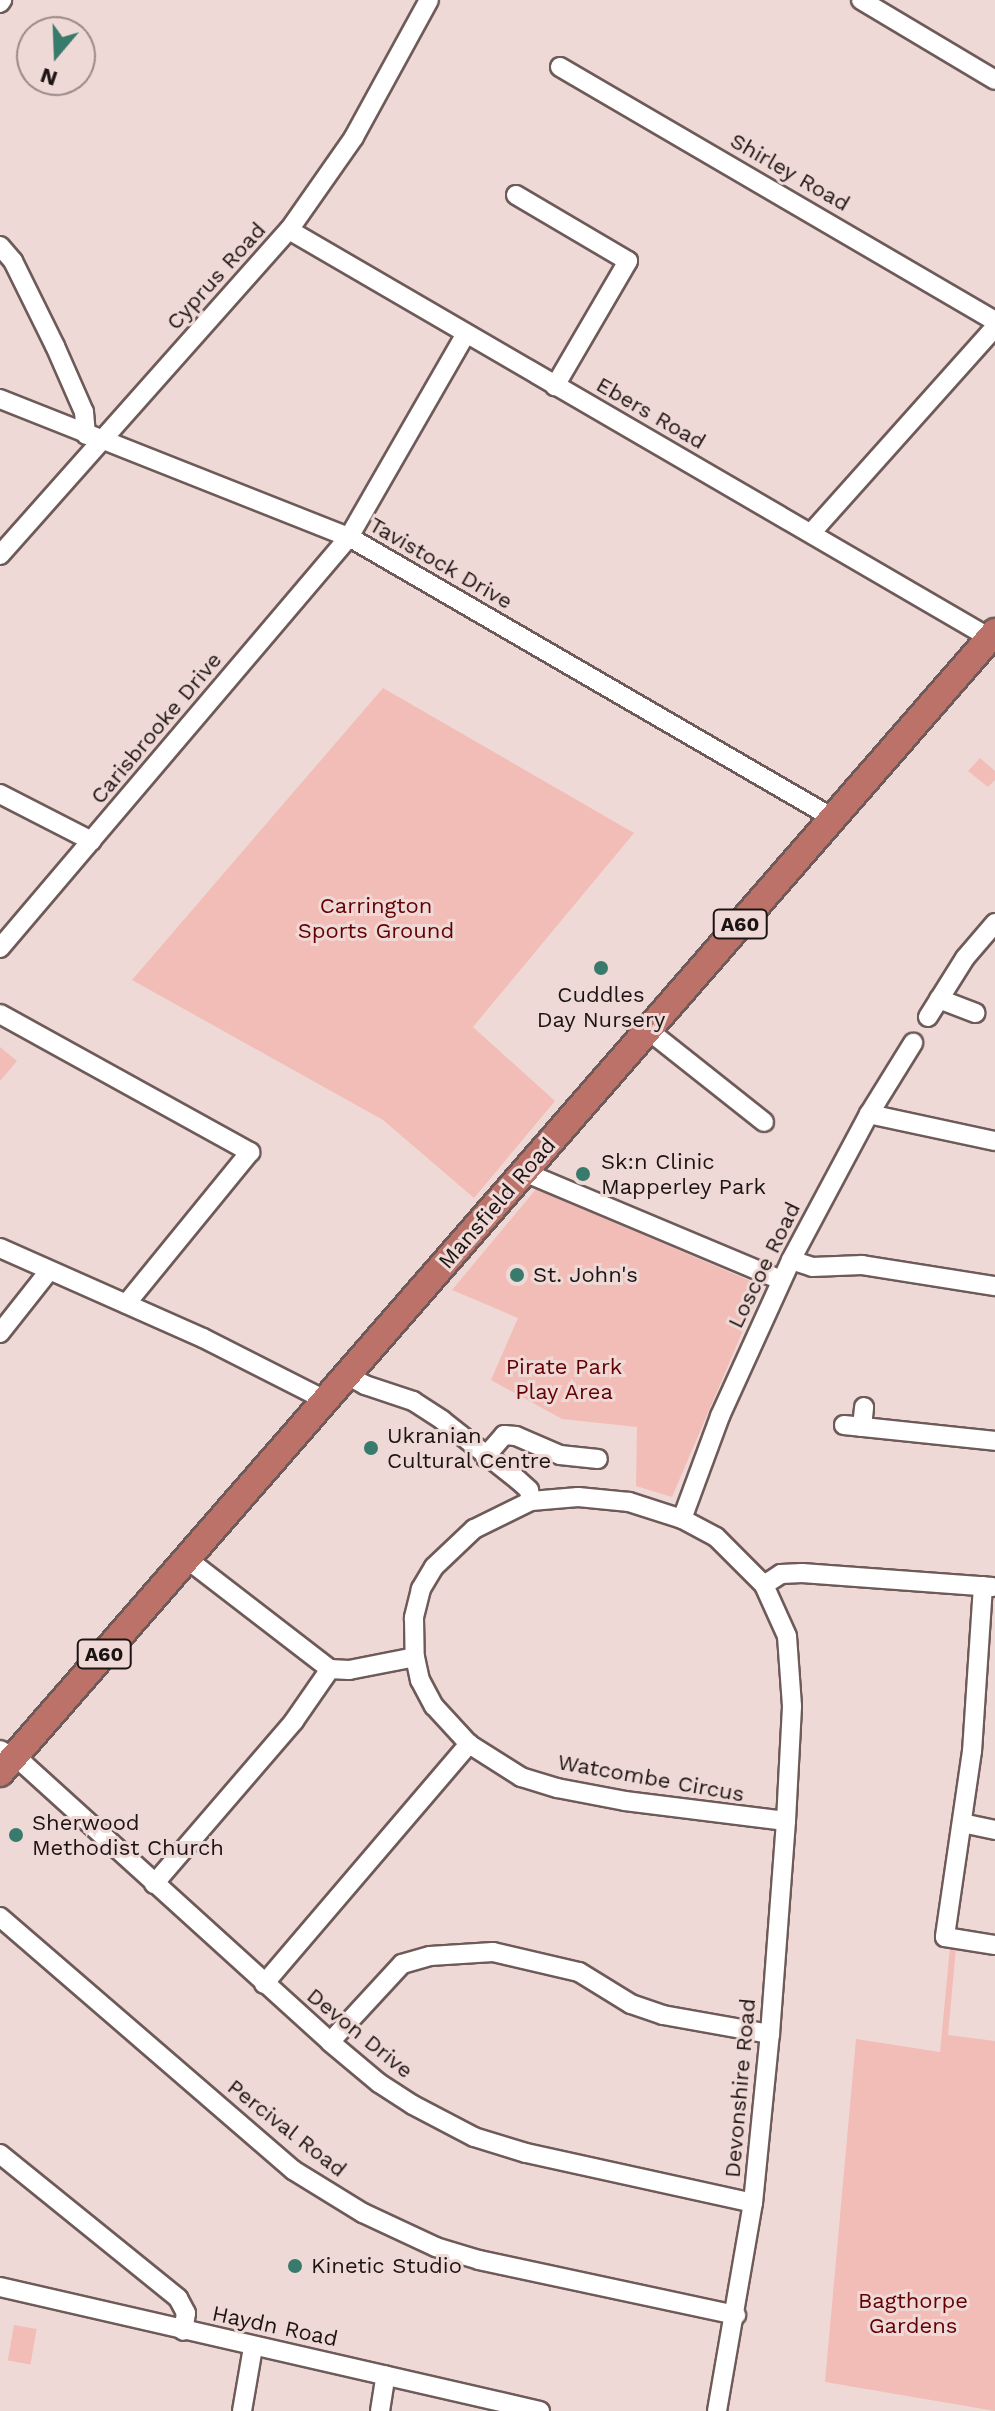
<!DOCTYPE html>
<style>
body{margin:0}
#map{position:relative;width:995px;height:2411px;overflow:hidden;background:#efd9d6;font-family:"Work Sans",sans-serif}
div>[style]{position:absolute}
.green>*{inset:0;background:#f2bdb6;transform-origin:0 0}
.roads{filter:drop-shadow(2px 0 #6e5b59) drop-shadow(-2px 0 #6e5b59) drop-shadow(0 2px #6e5b59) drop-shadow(0 -2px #6e5b59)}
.minor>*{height:18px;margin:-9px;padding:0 9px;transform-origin:9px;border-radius:9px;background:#fff}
.highway>*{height:26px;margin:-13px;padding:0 13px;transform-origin:13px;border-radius:13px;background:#bc7269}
.dots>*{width:22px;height:22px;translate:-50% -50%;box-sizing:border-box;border:4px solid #efd9d6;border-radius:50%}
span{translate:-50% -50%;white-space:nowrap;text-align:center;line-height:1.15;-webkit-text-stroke:6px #efd9d6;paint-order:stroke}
.shield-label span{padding:2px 6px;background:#efd9d6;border:2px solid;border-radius:6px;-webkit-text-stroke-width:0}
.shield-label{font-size:20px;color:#1c1413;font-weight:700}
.street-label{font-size:22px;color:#1c1413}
.park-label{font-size:22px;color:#640004}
.poi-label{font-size:22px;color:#1c1413}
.left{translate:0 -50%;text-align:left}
.north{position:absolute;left:16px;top:16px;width:80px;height:80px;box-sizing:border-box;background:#efd9d6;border:2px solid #9b8a88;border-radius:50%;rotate:199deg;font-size:22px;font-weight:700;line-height:32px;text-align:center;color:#1c1413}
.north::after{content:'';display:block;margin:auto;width:28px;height:36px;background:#387a6c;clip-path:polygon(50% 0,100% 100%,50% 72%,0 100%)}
</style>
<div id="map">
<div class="green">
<i style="clip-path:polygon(383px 688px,634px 833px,473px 1027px,555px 1101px,474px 1198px,383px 1120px,132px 980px)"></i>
<i style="clip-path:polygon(980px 758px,995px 771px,995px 780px,988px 787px,968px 771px)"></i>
<i style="clip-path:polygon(0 1047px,17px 1061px,0 1081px)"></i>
<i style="clip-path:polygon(536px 1189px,762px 1286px,672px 1497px,636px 1486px,637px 1427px,562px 1419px,491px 1380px,518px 1318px,452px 1290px)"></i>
<i style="clip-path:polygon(950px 1947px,956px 1948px,948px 2035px,995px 2041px,995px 2411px,825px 2382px,856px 2039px,940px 2052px)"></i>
<i style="left:14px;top:2325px;width:23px;height:36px;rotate:10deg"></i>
</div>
<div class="roads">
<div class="minor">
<i style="left:861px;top:0;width:156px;rotate:30.8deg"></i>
<i style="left:0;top:3px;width:4px;rotate:-56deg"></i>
<i style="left:560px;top:67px;width:504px;rotate:30.28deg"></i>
<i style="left:516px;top:195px;width:130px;rotate:30.5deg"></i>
<i style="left:628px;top:261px;width:145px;rotate:120.3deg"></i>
<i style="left:289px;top:230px;width:811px;rotate:30.2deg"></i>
<i style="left:0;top:246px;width:20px;rotate:49deg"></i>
<i style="left:13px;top:261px;width:95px;rotate:63.7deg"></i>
<i style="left:55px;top:346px;width:72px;rotate:66.3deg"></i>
<i style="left:84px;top:412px;width:23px;rotate:85deg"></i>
<i style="left:0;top:399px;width:375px;rotate:21.6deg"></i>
<i style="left:349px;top:537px;width:560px;rotate:30.14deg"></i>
<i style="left:812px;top:532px;width:275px;rotate:-48.2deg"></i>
<i style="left:0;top:555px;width:435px;rotate:-48.4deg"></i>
<i style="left:289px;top:230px;width:113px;rotate:-55deg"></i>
<i style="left:354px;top:137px;width:156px;rotate:-61.3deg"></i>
<i style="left:0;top:794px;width:103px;rotate:27.1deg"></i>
<i style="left:0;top:948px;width:539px;rotate:-49.66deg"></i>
<i style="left:349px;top:537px;width:233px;rotate:-60.1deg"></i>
<i style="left:939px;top:999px;width:39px;rotate:21deg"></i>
<i style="left:0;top:1014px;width:286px;rotate:28.9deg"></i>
<i style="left:250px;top:1152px;width:196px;rotate:129.2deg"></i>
<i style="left:928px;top:1017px;width:70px;rotate:-57.9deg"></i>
<i style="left:965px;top:958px;width:46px;rotate:-49.4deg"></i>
<i style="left:648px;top:1030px;width:148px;rotate:38.4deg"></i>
<i style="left:869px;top:1114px;width:129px;rotate:12.1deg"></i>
<i style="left:524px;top:1172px;width:279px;rotate:22.8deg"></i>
<i style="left:0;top:1248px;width:222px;rotate:23.9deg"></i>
<i style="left:203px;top:1338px;width:137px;rotate:26.9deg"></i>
<i style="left:791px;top:1260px;width:22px;rotate:18deg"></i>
<i style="left:812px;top:1267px;width:50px;rotate:-2.3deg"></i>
<i style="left:862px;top:1265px;width:135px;rotate:9deg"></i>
<i style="left:0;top:1333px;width:79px;rotate:-51.7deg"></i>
<i style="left:347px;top:1375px;width:21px;rotate:29deg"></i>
<i style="left:365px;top:1385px;width:51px;rotate:18.4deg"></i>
<i style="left:413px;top:1401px;width:35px;rotate:33deg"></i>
<i style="left:442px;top:1420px;width:97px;rotate:38.3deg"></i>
<i style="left:518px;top:1480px;width:15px;rotate:42deg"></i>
<i style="left:529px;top:1490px;width:11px;rotate:80deg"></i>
<i style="left:844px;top:1425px;width:152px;rotate:6deg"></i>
<i style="left:862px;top:1427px;width:20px;rotate:-84deg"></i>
<i style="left:485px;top:1457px;width:29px;rotate:-49deg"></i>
<i style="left:504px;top:1435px;width:12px;rotate:5deg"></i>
<i style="left:516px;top:1436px;width:48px;rotate:23.4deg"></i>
<i style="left:560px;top:1455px;width:38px;rotate:6deg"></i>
<i style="left:682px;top:1519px;width:110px;rotate:-69.7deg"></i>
<i style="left:720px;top:1416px;width:171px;rotate:-65.5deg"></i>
<i style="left:791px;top:1260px;width:166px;rotate:-61.9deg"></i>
<i style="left:869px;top:1114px;width:84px;rotate:-58.2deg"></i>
<i style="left:187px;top:1559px;width:180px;rotate:37.6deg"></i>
<i style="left:330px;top:1669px;width:19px;rotate:3deg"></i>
<i style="left:349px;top:1670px;width:67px;rotate:-11.1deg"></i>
<i style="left:764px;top:1585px;width:20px;rotate:-33deg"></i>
<i style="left:781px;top:1574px;width:21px;rotate:-3deg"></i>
<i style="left:802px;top:1573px;width:191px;rotate:4.2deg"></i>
<i style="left:983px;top:1586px;width:165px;rotate:93.8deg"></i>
<i style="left:972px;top:1751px;width:188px;rotate:98.3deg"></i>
<i style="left:945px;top:1937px;width:51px;rotate:9.1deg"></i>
<i style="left:0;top:1750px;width:29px;rotate:31deg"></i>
<i style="left:25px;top:1765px;width:412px;rotate:42.2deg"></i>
<i style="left:330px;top:2042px;width:64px;rotate:39.9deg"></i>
<i style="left:379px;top:2083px;width:40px;rotate:32.9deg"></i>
<i style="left:413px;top:2105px;width:69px;rotate:27.7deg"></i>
<i style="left:474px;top:2137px;width:54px;rotate:17.1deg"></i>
<i style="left:526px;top:2153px;width:232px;rotate:12.4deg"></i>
<i style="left:962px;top:1823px;width:34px;rotate:12deg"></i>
<i style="left:154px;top:1884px;width:215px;rotate:-49.3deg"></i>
<i style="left:294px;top:1721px;width:63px;rotate:-55.3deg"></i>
<i style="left:0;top:1917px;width:387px;rotate:40.8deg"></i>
<i style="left:293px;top:2170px;width:82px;rotate:31.6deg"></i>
<i style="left:363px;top:2213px;width:81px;rotate:25deg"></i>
<i style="left:436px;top:2247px;width:45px;rotate:16.8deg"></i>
<i style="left:479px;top:2260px;width:263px;rotate:12.1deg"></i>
<i style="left:264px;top:1984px;width:316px;rotate:-49.5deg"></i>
<i style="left:330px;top:2042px;width:106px;rotate:-47.3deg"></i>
<i style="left:402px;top:1964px;width:29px;rotate:-16deg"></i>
<i style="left:430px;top:1956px;width:63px;rotate:-3.6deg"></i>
<i style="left:493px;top:1952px;width:88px;rotate:13.1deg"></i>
<i style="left:579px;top:1972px;width:61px;rotate:31.6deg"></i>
<i style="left:631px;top:2004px;width:34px;rotate:19deg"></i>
<i style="left:663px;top:2015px;width:109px;rotate:10.1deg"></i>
<i style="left:0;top:2154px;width:229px;rotate:39deg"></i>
<i style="left:178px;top:2298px;width:17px;rotate:62deg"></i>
<i style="left:186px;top:2313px;width:18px;rotate:99deg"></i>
<i style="left:0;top:2287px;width:554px;rotate:12.93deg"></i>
<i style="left:242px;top:2411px;width:65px;rotate:-80.2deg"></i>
<i style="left:380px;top:2411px;width:36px;rotate:-81deg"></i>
<i style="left:717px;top:2411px;width:211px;rotate:-80.2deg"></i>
<i style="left:753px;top:2203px;width:170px;rotate:-84.3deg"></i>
<i style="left:770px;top:2034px;width:214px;rotate:-85.7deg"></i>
<i style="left:786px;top:1821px;width:115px;rotate:-87deg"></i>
<i style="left:792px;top:1706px;width:70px;rotate:-94.1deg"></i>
<i style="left:787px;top:1636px;width:56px;rotate:-114.3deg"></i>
<i style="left:764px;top:1585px;width:68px;rotate:-135deg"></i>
<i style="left:716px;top:1537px;width:38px;rotate:-152deg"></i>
<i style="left:682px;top:1519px;width:56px;rotate:-162.2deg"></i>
<i style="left:629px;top:1502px;width:51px;rotate:-174.4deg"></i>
<i style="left:578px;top:1497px;width:47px;rotate:175.1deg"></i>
<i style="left:531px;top:1501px;width:64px;rotate:153.8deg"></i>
<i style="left:474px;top:1529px;width:55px;rotate:136.5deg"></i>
<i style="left:434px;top:1567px;width:26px;rotate:121deg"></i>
<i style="left:421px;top:1589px;width:30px;rotate:104deg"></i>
<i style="left:414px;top:1618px;width:39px;rotate:89deg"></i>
<i style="left:415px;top:1657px;width:24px;rotate:78deg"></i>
<i style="left:420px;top:1680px;width:30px;rotate:62deg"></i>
<i style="left:434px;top:1706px;width:52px;rotate:47.4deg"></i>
<i style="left:469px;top:1744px;width:62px;rotate:32.4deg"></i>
<i style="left:521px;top:1777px;width:38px;rotate:17deg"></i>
<i style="left:557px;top:1788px;width:69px;rotate:10.8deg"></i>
<i style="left:625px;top:1801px;width:162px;rotate:7.1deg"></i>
</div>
<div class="highway">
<i style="left:0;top:1773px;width:1514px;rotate:-48.91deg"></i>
</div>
</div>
<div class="dots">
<i style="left:601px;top:968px;background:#387a6c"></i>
<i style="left:583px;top:1174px;background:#387a6c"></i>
<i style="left:517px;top:1275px;background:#387a6c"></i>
<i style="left:371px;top:1448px;background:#387a6c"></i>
<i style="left:16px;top:1835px;background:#387a6c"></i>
<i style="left:295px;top:2266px;background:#387a6c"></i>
</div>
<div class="shield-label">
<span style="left:740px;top:924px">A60</span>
<span style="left:104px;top:1654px">A60</span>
</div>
<div class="street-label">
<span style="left:790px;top:172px;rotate:30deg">Shirley Road</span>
<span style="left:216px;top:276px;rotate:-48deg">Cyprus Road</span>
<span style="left:651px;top:413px;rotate:30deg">Ebers Road</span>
<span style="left:441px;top:563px;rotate:30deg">Tavistock Drive</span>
<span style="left:156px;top:728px;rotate:-50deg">Carisbrooke Drive</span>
<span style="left:497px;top:1203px;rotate:-49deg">Mansfield Road</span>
<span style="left:764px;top:1265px;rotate:-64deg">Loscoe Road</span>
<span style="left:651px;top:1778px;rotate:10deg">Watcombe Circus</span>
<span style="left:360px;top:2033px;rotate:39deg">Devon Drive</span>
<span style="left:740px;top:2088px;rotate:-85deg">Devonshire Road</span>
<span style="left:287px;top:2128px;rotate:38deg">Percival Road</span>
<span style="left:275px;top:2326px;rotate:12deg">Haydn Road</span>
</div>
<div class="park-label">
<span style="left:376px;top:918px">Carrington<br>Sports Ground</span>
<span style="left:564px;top:1379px">Pirate Park<br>Play Area</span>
<span style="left:913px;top:2313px">Bagthorpe<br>Gardens</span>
</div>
<div class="poi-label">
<span style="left:601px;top:1007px">Cuddles<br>Day Nursery</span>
<span class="left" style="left:601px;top:1174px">Sk:n Clinic<br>Mapperley Park</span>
<span class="left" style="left:533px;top:1275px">St. John's</span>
<span class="left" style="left:387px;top:1448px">Ukranian<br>Cultural Centre</span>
<span class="left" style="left:32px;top:1835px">Sherwood<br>Methodist Church</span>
<span class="left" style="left:311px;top:2266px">Kinetic Studio</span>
</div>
<div class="north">N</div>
</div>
